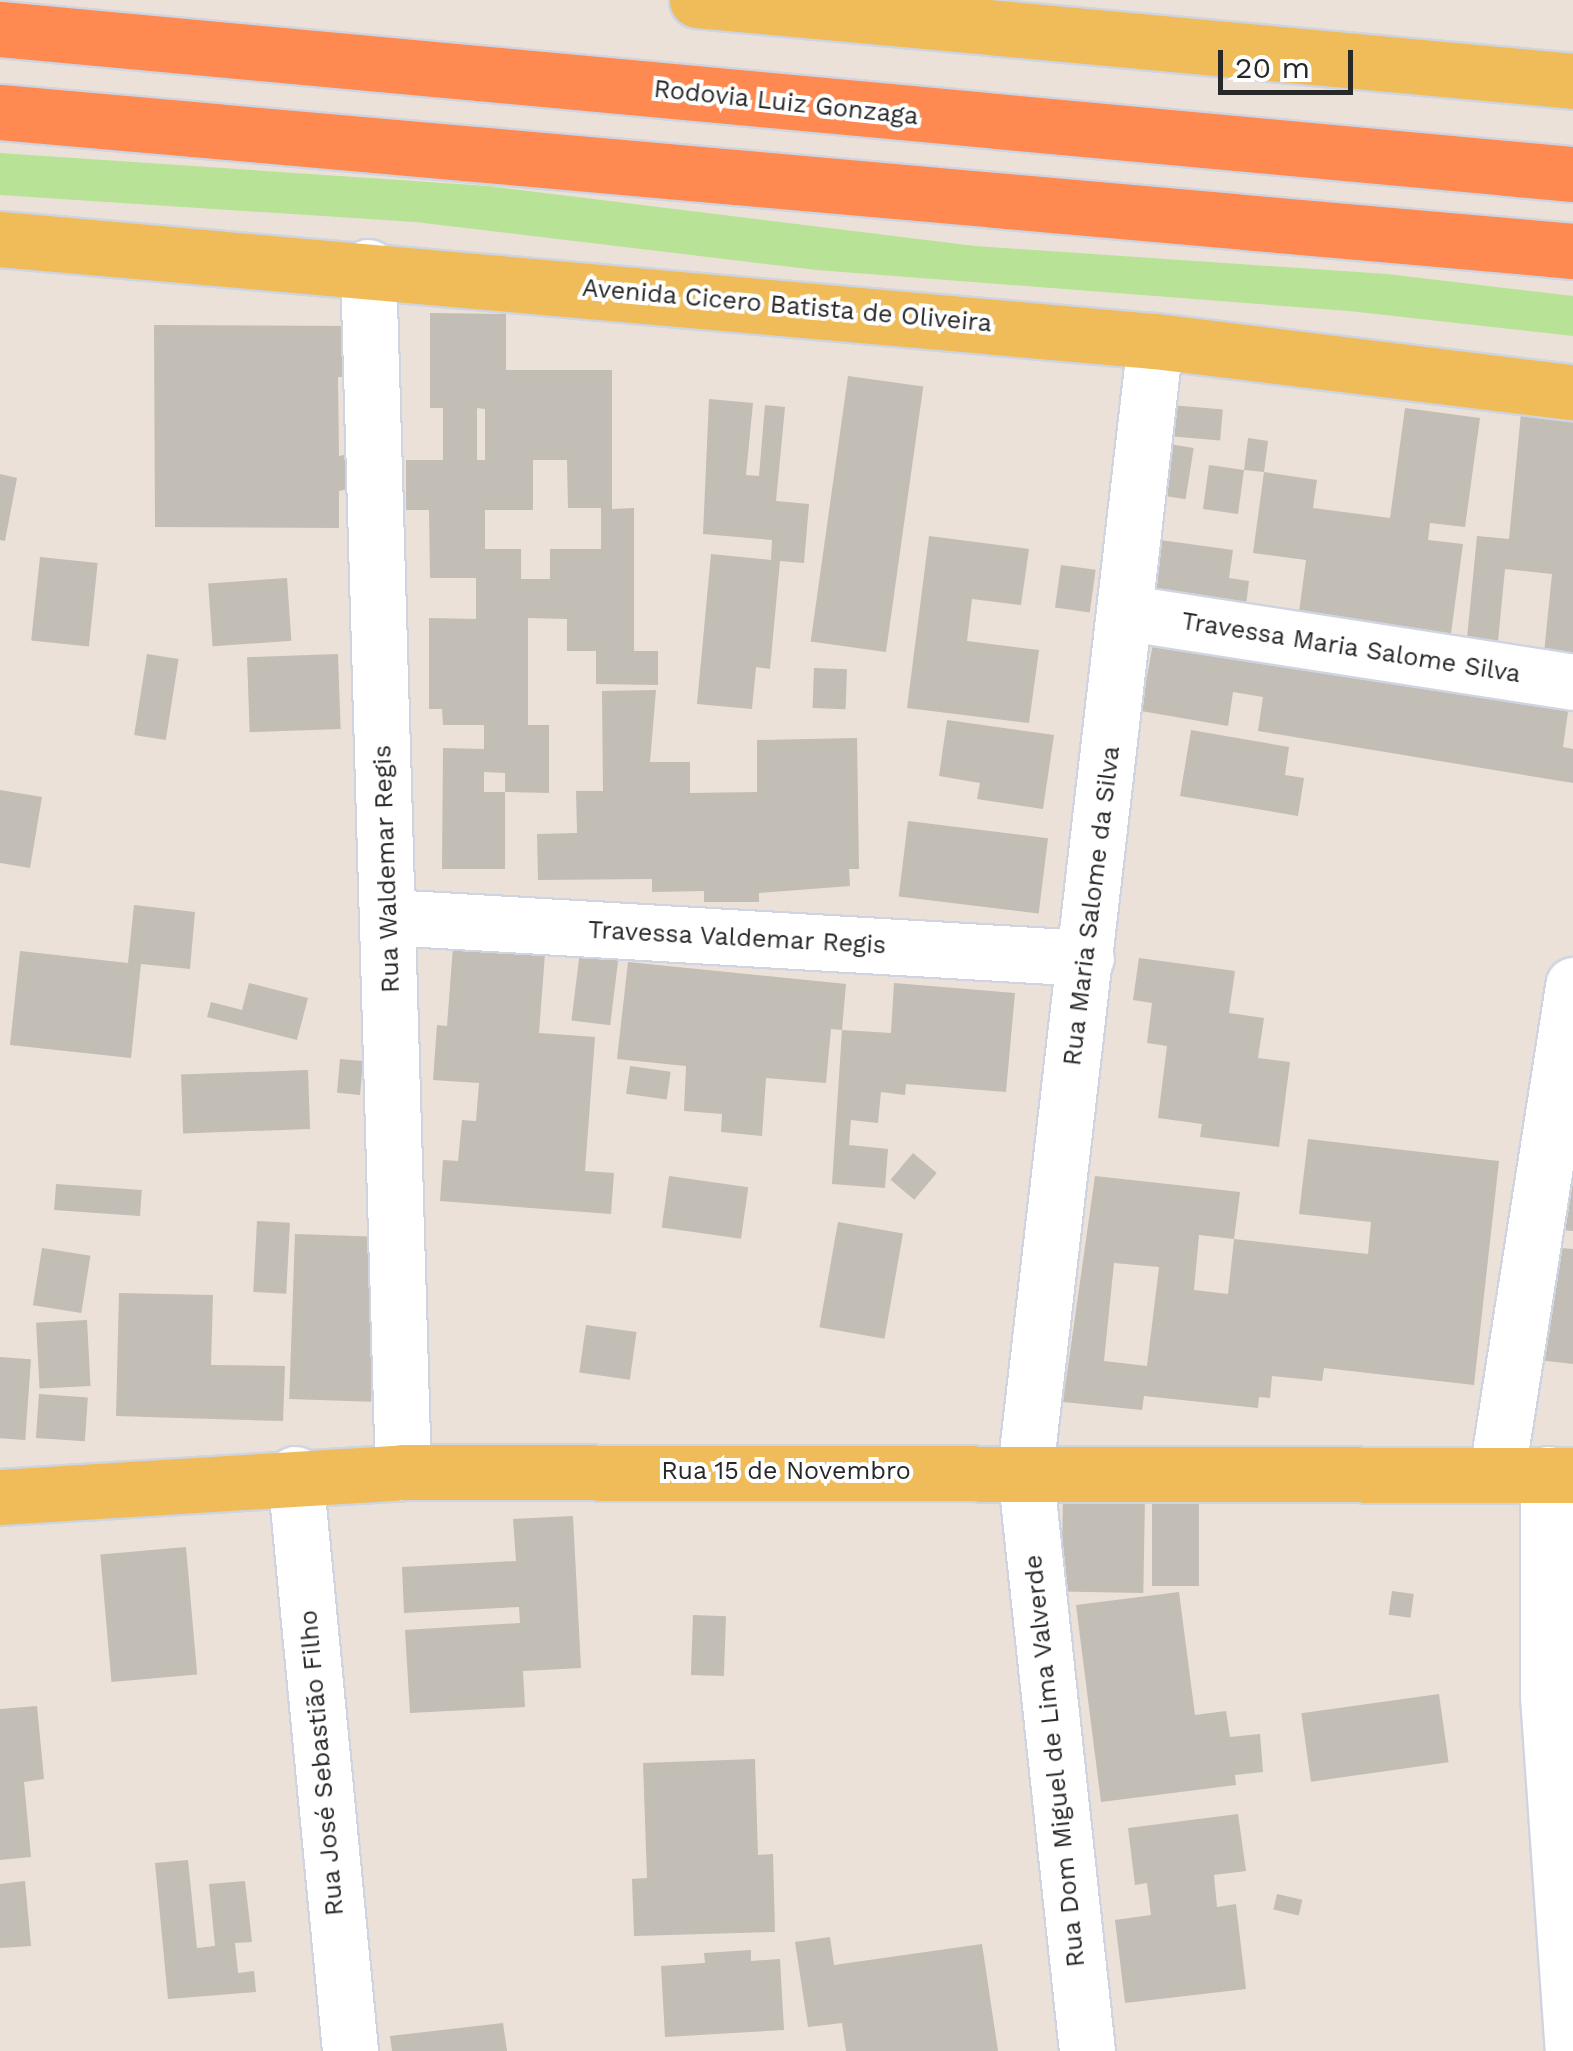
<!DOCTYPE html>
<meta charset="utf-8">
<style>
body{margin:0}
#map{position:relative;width:1573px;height:2051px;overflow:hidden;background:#ebe1d9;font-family:"Work Sans",sans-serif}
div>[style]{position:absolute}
.green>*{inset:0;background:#b8e295}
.building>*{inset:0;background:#c2bdb5;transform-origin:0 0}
.roads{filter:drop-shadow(2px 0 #cfd4e1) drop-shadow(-2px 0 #cfd4e1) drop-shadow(0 2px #cfd4e1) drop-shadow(0 -2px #cfd4e1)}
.minor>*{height:55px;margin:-27.5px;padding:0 27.5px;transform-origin:27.5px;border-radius:27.5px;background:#fff}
.major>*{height:55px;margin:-27.5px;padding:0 27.5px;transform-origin:27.5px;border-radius:27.5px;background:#f0bc59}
.highway>*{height:55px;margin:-27.5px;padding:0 27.5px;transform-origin:27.5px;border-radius:27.5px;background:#fe8951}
span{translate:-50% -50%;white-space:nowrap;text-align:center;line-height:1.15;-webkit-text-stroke:8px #fff;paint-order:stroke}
.street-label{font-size:25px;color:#282828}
.scale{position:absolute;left:1218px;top:50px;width:135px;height:45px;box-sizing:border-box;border:5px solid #282828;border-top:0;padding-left:12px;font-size:30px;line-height:35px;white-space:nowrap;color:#282828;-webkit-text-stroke:8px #fff;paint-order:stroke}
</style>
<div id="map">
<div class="green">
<i style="clip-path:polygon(0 153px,488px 186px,975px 246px,1387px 274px,1573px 296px,1573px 336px,1349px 311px,817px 270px,415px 222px,0 195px)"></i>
</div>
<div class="building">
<i style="clip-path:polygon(evenodd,430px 313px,506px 314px,506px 370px,612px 370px,612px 509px,634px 508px,634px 651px,658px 651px,658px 685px,596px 684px,596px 651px,567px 651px,567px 619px,528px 618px,528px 725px,549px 725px,549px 793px,505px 792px,505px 869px,442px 869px,443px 748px,484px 749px,484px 725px,443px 725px,442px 709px,429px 709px,429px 618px,476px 619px,476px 578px,430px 578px,429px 510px,406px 510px,406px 460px,443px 460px,443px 408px,430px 408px,430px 313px,477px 408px,485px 409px,485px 460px,477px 460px,477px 408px,430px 313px,533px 460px,567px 460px,568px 508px,601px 508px,601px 549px,550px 549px,550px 579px,521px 579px,521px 549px,485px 549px,485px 510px,533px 510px,533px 460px,430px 313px,484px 772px,505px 773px,505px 792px,484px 792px,484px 772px)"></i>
<i style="clip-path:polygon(154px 325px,355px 326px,356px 377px,338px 377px,339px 456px,348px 454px,348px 489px,339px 491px,339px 528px,155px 527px)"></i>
<i style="left:848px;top:376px;width:76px;height:268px;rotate:8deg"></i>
<i style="clip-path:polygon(709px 399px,753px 403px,746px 475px,759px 476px,765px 405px,785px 407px,776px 501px,809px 504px,804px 563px,780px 561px,770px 669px,756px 667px,752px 709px,697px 704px,711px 554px,771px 560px,772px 540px,703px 534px)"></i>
<i style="left:1171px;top:405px;width:52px;height:31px;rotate:5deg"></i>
<i style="clip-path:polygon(1405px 408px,1480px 418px,1465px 527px,1430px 523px,1428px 540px,1463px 544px,1450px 641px,1298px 620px,1306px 560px,1253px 553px,1264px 472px,1317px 480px,1313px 508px,1390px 518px)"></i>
<i style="clip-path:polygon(1521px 413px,1573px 418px,1573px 656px,1544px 653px,1552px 574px,1505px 569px,1498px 641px,1467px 638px,1477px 536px,1509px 539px)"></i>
<i style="clip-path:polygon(1248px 438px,1268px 441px,1264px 472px,1244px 470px,1238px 514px,1203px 509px,1209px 465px,1244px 470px)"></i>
<i style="left:1169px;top:444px;width:25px;height:52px;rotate:9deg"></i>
<i style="clip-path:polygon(0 474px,17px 478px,5px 541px,0 540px)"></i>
<i style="clip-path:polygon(929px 536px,1029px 549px,1021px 605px,972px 599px,967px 641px,1039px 650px,1029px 723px,907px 708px)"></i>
<i style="clip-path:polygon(1160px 540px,1233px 550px,1229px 578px,1249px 581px,1245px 613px,1152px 600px)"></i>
<i style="left:40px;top:557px;width:58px;height:84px;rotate:6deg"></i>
<i style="left:1061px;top:565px;width:35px;height:43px;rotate:8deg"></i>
<i style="left:287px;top:578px;width:63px;height:79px;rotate:86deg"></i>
<i style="clip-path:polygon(1154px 637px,1569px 705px,1563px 747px,1573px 749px,1573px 783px,1258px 731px,1263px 697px,1233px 692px,1228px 726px,1141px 711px)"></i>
<i style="left:147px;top:654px;width:32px;height:82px;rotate:9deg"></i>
<i style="left:338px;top:654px;width:75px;height:91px;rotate:88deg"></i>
<i style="left:814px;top:668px;width:33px;height:40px;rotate:2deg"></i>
<i style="clip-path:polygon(656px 690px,650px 762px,690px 762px,690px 793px,757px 792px,757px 740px,857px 738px,859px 869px,849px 869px,850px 886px,759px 893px,759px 902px,704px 902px,704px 891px,652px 892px,652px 879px,538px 880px,537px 834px,577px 833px,576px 791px,603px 791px,602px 691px)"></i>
<i style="clip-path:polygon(947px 720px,1054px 735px,1043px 809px,977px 799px,980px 783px,939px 776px)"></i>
<i style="clip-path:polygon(1191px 730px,1289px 747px,1285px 775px,1304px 778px,1298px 816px,1180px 796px)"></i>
<i style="clip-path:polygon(0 790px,42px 797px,30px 868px,0 863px)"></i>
<i style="left:908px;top:821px;width:141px;height:76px;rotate:7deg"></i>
<i style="clip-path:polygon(134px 905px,195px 912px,190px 969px,141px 964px,131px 1058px,10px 1045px,20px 951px,128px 963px)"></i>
<i style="clip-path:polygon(453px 947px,545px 954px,539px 1033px,595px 1037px,585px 1171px,614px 1173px,611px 1214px,440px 1201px,443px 1160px,458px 1161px,462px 1120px,476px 1121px,479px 1083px,433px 1080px,437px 1025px,447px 1026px)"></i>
<i style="left:580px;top:951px;width:39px;height:70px;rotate:7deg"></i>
<i style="clip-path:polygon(1139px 958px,1235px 971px,1229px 1013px,1264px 1018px,1258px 1058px,1290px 1062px,1279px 1147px,1200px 1137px,1202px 1124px,1158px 1118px,1167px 1046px,1147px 1043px,1152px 1003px,1133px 1000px)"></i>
<i style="clip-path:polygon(628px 962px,846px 984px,842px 1030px,831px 1029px,826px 1083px,766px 1078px,762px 1136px,721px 1132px,722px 1114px,684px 1111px,686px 1066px,617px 1059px)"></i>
<i style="clip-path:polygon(249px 983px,308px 998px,297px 1040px,207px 1017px,211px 1002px,242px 1010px)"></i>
<i style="clip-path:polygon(894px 983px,1015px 993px,1006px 1092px,906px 1084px,905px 1095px,881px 1092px,878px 1123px,851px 1120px,849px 1145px,888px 1149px,885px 1188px,832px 1184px,842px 1030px,891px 1033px)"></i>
<i style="left:340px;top:1059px;width:23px;height:34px;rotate:5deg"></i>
<i style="left:630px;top:1066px;width:41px;height:28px;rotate:8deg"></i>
<i style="left:308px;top:1070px;width:59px;height:127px;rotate:88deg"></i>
<i style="clip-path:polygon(evenodd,1308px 1139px,1499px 1161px,1474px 1385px,1324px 1368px,1322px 1381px,1272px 1376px,1270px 1398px,1259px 1397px,1258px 1408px,1144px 1396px,1142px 1410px,1063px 1402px,1095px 1176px,1240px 1192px,1234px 1239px,1199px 1235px,1194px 1290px,1228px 1294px,1234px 1239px,1368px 1254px,1371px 1222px,1299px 1214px,1308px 1139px,1114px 1263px,1159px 1267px,1147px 1366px,1104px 1361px,1114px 1263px)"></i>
<i style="clip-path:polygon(1573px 1152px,1573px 1231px,1562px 1230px)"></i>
<i style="left:913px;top:1153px;width:31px;height:35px;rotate:40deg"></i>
<i style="left:669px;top:1176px;width:80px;height:52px;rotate:8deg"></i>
<i style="left:56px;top:1184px;width:86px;height:26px;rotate:4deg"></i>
<i style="left:257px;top:1221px;width:33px;height:71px;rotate:3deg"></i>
<i style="left:838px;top:1222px;width:66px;height:107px;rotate:10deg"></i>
<i style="left:295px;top:1234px;width:82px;height:165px;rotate:2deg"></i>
<i style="clip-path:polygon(1549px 1247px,1573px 1249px,1573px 1364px,1538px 1360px)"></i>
<i style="left:42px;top:1248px;width:49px;height:58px;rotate:9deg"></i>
<i style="clip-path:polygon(119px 1293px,213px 1295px,211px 1365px,285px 1366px,283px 1421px,116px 1416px)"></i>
<i style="left:87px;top:1320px;width:66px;height:51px;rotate:87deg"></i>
<i style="left:586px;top:1325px;width:51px;height:48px;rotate:8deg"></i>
<i style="left:0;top:1357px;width:31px;height:81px;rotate:4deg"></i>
<i style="left:39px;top:1394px;width:49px;height:44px;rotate:4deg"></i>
<i style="left:1145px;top:1496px;width:97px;height:82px;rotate:91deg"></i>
<i style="left:1152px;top:1496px;width:47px;height:90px"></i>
<i style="clip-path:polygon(573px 1516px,581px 1668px,523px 1671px,525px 1707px,410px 1713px,405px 1630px,520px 1623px,519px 1607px,404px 1613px,402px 1567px,516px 1561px,513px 1519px)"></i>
<i style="left:186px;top:1547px;width:128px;height:86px;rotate:85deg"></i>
<i style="left:1392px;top:1591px;width:22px;height:24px;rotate:8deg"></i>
<i style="clip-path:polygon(1179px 1592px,1195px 1715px,1226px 1711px,1230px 1737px,1260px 1734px,1263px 1772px,1235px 1775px,1236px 1785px,1101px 1802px,1076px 1605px)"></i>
<i style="left:693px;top:1615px;width:33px;height:60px;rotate:2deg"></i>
<i style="left:1439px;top:1694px;width:69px;height:139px;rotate:82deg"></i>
<i style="clip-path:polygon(37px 1706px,44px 1779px,24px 1782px,31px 1857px,0 1860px,0 1709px)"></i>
<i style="clip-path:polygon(755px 1759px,758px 1855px,773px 1854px,775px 1932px,634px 1936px,632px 1879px,647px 1878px,643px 1763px)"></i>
<i style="clip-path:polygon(1238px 1814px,1246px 1871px,1214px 1875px,1217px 1907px,1236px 1904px,1246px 1989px,1125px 2003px,1115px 1920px,1151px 1915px,1147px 1883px,1135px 1885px,1128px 1828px)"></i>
<i style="clip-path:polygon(188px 1860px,197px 1948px,215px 1946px,209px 1884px,245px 1881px,252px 1942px,235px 1943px,238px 1973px,254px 1971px,256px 1992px,168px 1999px,155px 1863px)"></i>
<i style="clip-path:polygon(25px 1881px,31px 1946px,0 1948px,0 1884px)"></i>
<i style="left:1277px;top:1894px;width:26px;height:16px;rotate:13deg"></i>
<i style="clip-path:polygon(830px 1937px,834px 1965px,982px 1944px,998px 2051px,846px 2051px,842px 2023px,808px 2027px,795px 1942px)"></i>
<i style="clip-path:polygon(751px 1950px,751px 1961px,780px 1959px,784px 2030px,665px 2037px,661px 1966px,705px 1963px,704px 1953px)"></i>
<i style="clip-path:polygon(503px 2023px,507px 2051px,392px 2051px,390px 2036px)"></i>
</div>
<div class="roads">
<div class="minor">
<i style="left:368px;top:267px;width:1206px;rotate:88.34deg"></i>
<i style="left:1128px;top:613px;width:450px;rotate:8.8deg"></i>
<i style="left:389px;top:917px;width:698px;rotate:3.37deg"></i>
<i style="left:1497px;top:1472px;width:493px;rotate:-81.1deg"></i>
<i style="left:295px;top:1474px;width:580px;rotate:84.55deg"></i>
<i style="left:1548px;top:1474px;width:222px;rotate:90deg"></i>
<i style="left:1548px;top:1696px;width:356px;rotate:86deg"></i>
<i style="left:1087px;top:2051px;width:584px;rotate:-96.09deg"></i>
<i style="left:1025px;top:1470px;width:1136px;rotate:-83.43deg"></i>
</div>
<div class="major">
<i style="left:697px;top:0;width:880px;rotate:5.28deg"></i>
<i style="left:0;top:239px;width:1159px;rotate:5.05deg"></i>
<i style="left:1155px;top:341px;width:421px;rotate:7deg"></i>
<i style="left:0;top:1497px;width:404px;rotate:-3.5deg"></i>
<i style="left:403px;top:1472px;width:1170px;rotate:0.15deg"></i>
</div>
<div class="highway">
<i style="left:0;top:29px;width:1580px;rotate:5.27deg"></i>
<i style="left:0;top:112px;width:1579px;rotate:5.05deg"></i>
</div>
</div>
<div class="street-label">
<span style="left:786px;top:103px;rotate:6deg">Rodovia Luiz Gonzaga</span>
<span style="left:787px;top:306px;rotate:5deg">Avenida Cicero Batista de Oliveira</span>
<span style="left:1351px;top:648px;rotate:9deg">Travessa Maria Salome Silva</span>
<span style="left:387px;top:869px;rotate:-92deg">Rua Waldemar Regis</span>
<span style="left:1092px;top:906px;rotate:-83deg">Rua Maria Salome da Silva</span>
<span style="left:737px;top:938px;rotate:3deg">Travessa Valdemar Regis</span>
<span style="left:786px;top:1471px">Rua 15 de Novembro</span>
<span style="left:1055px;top:1761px;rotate:-96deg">Rua Dom Miguel de Lima Valverde</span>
<span style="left:322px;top:1763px;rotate:-95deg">Rua José Sebastião Filho</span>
</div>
<div class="scale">20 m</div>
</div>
